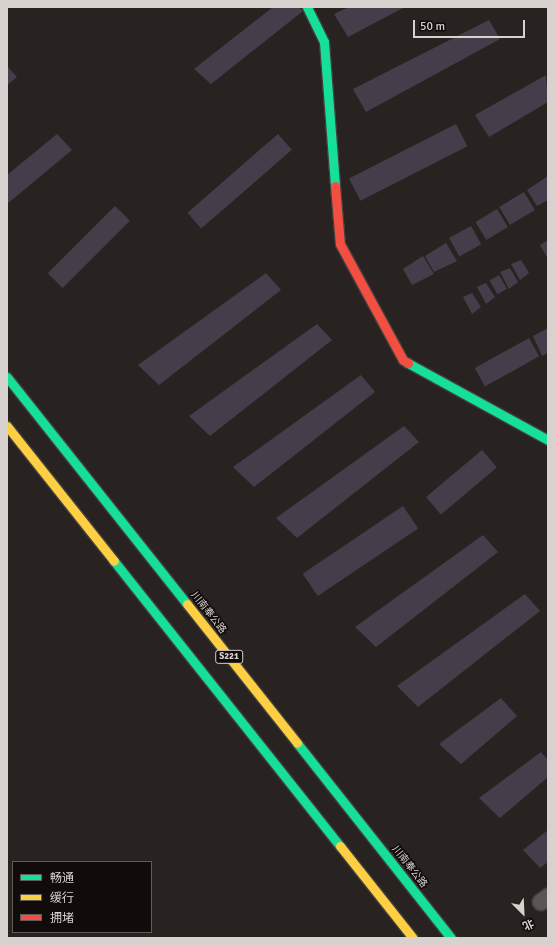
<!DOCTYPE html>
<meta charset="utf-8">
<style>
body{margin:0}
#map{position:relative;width:555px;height:945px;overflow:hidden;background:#282321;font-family:Signika,"Noto Sans SC",sans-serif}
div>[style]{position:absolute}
.building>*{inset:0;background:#463d4a;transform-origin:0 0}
.roads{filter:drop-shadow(1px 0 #44403e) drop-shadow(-1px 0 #44403e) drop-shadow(0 1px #44403e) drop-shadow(0 -1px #44403e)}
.street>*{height:16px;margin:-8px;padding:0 8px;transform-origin:8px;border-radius:8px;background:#5b5655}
.fast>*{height:9px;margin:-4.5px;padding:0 4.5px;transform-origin:4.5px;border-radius:4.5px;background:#16e098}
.slow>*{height:9px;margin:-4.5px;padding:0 4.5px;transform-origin:4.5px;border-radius:4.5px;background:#ffcf43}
.jam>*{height:9px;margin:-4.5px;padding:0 4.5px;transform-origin:4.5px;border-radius:4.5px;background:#f24e42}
span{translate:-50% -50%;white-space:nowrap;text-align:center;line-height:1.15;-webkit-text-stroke:3px #110c0b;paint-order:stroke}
.shield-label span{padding:1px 3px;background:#110c0b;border:1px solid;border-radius:3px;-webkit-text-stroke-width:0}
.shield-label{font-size:9px;color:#d8d2cf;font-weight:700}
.street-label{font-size:10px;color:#d8d2cf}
.frame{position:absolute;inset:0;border:8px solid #d8d2cf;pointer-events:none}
.legend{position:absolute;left:12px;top:861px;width:140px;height:72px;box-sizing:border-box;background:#110c0b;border:1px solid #615b59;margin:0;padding:5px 7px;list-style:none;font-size:12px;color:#d8d2cf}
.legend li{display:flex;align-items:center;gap:8px;height:20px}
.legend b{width:20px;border:1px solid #615b59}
.north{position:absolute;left:503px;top:893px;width:40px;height:40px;-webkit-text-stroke:3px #110c0b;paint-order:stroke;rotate:156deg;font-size:11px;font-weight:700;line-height:16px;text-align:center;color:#d8d2cf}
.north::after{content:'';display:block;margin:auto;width:14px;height:18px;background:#d8d2cf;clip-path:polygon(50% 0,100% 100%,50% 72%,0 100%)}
.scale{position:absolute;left:413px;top:20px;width:112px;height:18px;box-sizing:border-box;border:2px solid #d8d2cf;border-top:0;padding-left:5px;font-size:12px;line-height:14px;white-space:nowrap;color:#d8d2cf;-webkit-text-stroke:3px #110c0b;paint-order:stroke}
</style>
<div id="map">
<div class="building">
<i style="clip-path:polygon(273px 7px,299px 7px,303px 11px,211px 84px,194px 69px)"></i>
<i style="clip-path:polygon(349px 7px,405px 7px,348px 37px,334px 14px)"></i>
<i style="clip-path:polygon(489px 20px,500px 39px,366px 112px,353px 89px)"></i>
<i style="clip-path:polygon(7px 66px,17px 77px,7px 85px)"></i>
<i style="clip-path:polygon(546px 75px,548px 102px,489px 137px,475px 115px)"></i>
<i style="left:456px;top:124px;width:25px;height:120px;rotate:63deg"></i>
<i style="clip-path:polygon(57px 134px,72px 150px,7px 204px,7px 175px)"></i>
<i style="left:278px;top:134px;width:21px;height:120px;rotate:49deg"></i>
<i style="clip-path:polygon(548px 176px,548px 200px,537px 206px,527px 190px)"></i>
<i style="left:524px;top:192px;width:21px;height:29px;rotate:59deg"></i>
<i style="left:115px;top:206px;width:21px;height:95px;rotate:45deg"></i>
<i style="left:497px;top:209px;width:21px;height:25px;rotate:59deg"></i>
<i style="left:471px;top:226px;width:21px;height:25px;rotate:61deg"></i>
<i style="clip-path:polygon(548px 240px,548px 259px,540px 245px)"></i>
<i style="clip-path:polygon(446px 243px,457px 261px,434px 272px,425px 256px)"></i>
<i style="clip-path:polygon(423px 256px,434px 274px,412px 285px,403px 269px)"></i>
<i style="clip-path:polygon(521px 260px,529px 273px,520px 280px,511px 264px)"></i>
<i style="clip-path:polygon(510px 268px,518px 282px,509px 289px,500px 272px)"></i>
<i style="clip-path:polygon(266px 273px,281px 290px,159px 385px,138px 365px)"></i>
<i style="left:499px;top:275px;width:16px;height:11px;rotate:60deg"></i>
<i style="clip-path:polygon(486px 283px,495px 297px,486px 304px,477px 287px)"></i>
<i style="clip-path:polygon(472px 293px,481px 307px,472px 314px,463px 297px)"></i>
<i style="clip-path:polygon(317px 324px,332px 340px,210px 436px,189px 416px)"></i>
<i style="clip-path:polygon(548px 328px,548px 353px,542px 356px,533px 336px)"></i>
<i style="left:529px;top:338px;width:21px;height:62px;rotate:61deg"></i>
<i style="clip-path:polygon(361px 375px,375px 392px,254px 487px,233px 467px)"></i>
<i style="clip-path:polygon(404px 426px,419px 442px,297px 538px,276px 518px)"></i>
<i style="left:482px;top:450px;width:23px;height:73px;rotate:50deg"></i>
<i style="left:403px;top:506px;width:27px;height:121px;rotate:56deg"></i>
<i style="clip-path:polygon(483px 535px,498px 552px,376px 647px,355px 627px)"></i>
<i style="clip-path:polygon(525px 594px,540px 611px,418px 707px,397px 686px)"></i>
<i style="clip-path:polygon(501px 698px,517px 716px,461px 764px,439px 744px)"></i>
<i style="clip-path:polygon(541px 752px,548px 760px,548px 777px,500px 818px,479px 798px)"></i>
<i style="clip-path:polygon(548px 830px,548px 862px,540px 868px,523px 850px)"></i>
</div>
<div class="roads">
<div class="street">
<i style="left:541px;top:902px;width:9px;rotate:-36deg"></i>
</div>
<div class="fast">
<i style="left:307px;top:7px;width:39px;rotate:64deg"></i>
<i style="left:324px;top:42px;width:144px;rotate:85.6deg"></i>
<i style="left:408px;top:363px;width:160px;rotate:28.8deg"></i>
<i style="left:7px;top:377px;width:290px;rotate:51.6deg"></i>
<i style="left:114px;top:561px;width:364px;rotate:51.6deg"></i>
<i style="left:297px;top:743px;width:248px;rotate:51.7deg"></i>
</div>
<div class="slow">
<i style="left:7px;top:426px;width:172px;rotate:51.6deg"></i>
<i style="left:187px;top:604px;width:177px;rotate:51.6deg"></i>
<i style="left:340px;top:846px;width:117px;rotate:51.6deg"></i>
</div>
<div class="jam">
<i style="left:335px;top:186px;width:58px;rotate:85.1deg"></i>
<i style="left:340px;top:244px;width:132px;rotate:61.5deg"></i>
<i style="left:403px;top:360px;width:6px;rotate:31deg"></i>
</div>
</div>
<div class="shield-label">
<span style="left:229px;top:657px">S221</span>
</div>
<div class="street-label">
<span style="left:208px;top:613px;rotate:52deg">川南奉公路</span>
<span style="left:409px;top:867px;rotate:52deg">川南奉公路</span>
</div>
<div class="frame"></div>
<ul class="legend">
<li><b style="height:5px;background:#16e098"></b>畅通</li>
<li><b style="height:5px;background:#ffcf43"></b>缓行</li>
<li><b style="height:5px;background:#f24e42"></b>拥堵</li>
</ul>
<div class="north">北</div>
<div class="scale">50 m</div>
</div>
